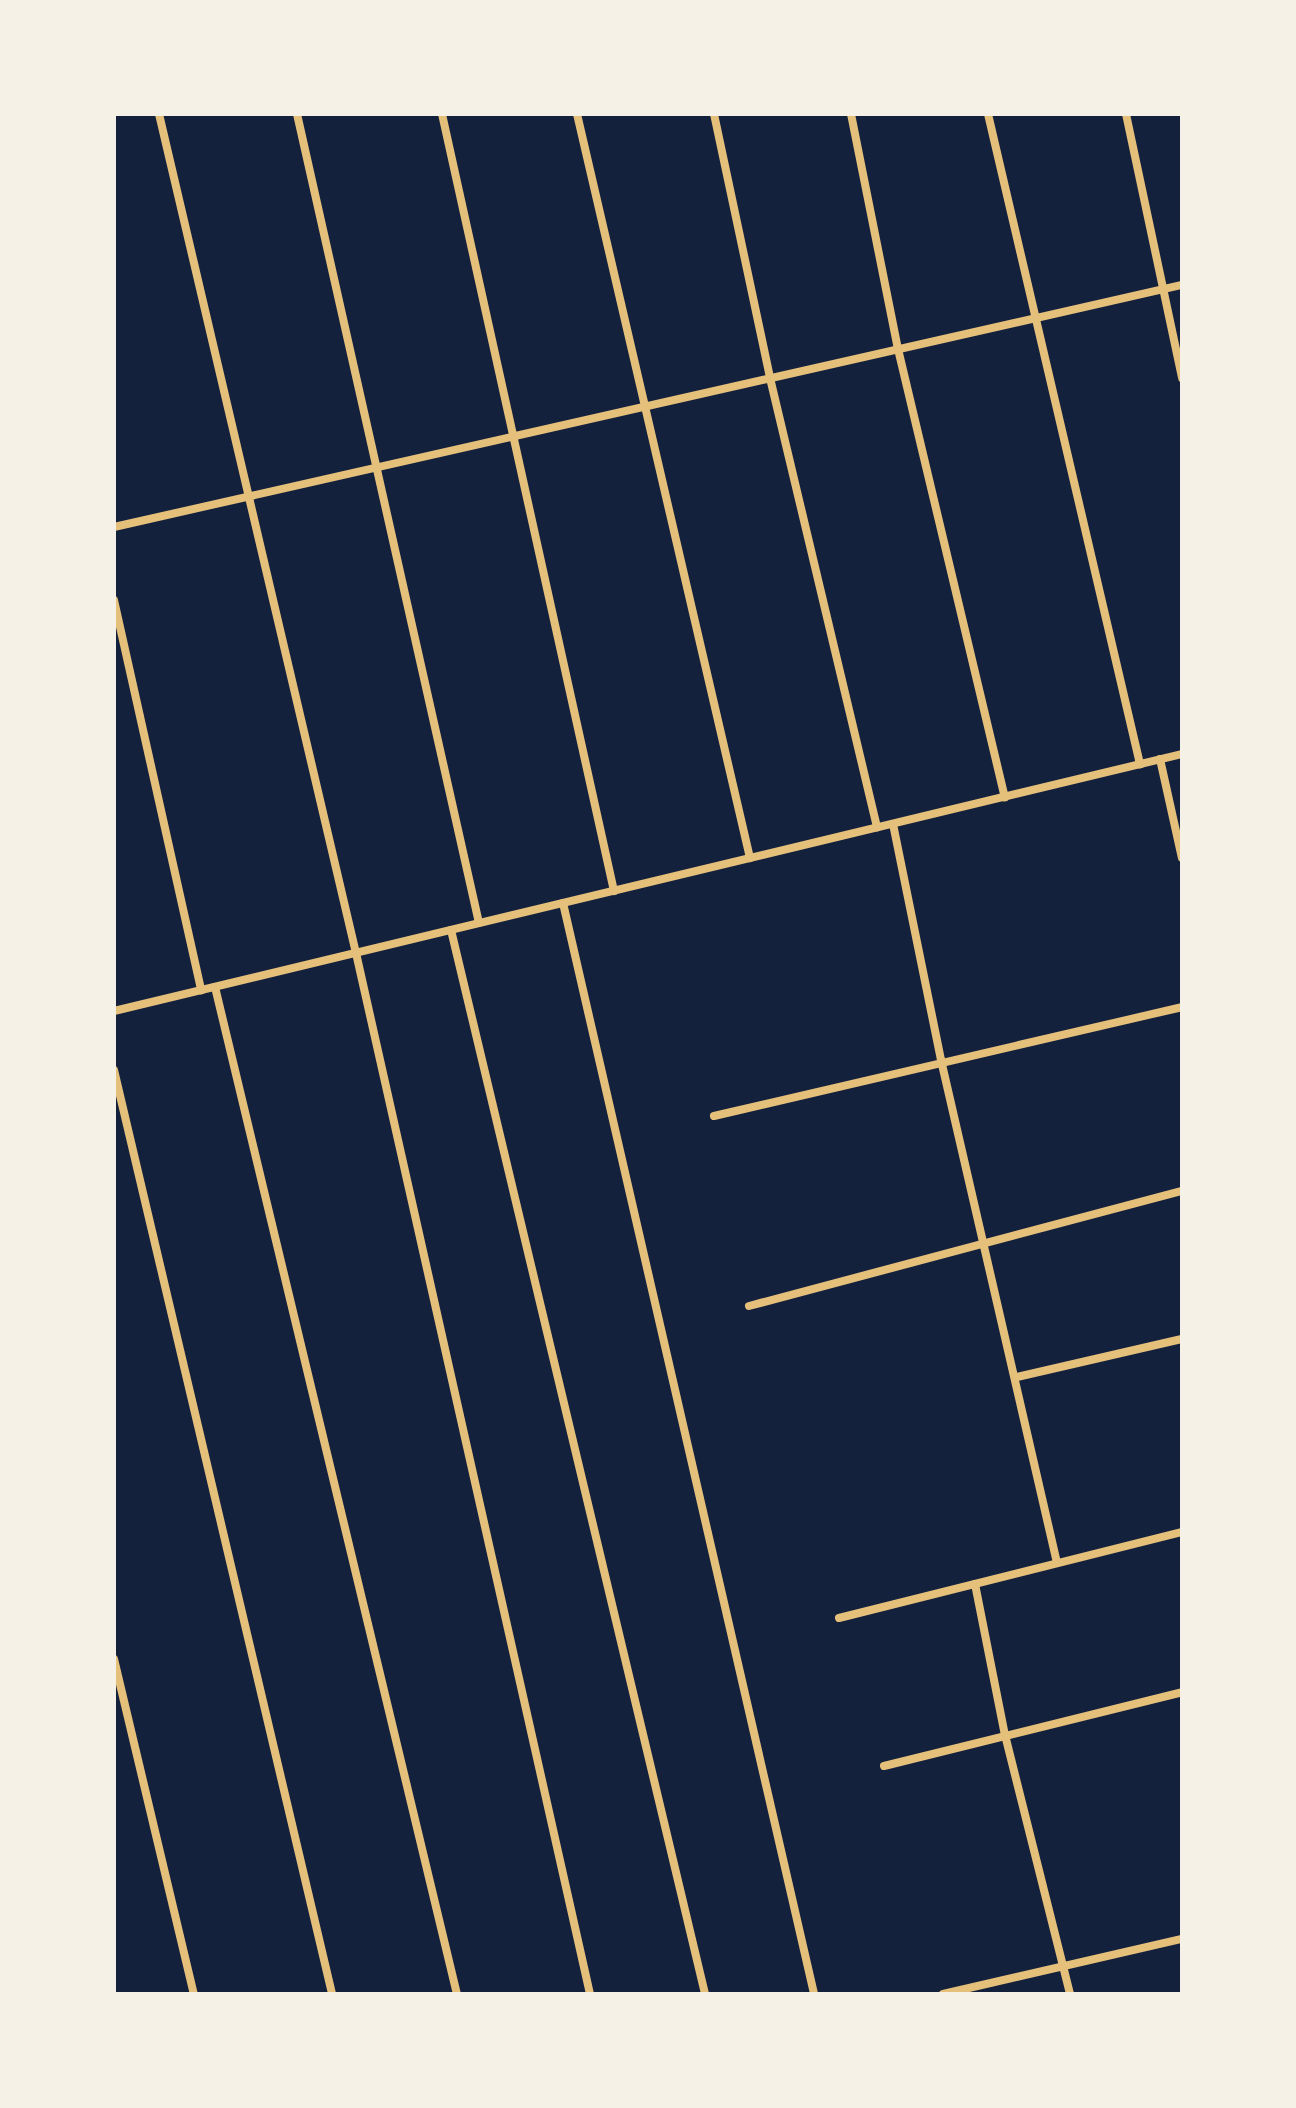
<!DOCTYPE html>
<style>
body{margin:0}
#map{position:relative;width:1296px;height:2108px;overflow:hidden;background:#14213d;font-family:"Titillium Web",sans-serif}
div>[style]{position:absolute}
.minor>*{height:8px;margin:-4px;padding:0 4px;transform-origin:4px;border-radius:4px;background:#e5c07b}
span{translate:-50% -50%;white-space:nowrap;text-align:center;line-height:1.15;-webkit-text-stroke:8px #f6f1e7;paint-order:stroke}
.frame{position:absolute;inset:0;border:116px solid #f6f1e7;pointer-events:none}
</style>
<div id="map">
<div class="minor">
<i style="left:159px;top:114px;width:862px;rotate:76.79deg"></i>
<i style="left:356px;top:953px;width:1067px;rotate:77.33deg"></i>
<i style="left:297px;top:114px;width:829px;rotate:77.32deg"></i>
<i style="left:442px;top:114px;width:796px;rotate:77.52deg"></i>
<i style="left:577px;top:114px;width:764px;rotate:76.91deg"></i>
<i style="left:714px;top:114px;width:270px;rotate:78deg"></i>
<i style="left:770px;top:378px;width:462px;rotate:76.6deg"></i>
<i style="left:851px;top:114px;width:240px;rotate:78.7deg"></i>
<i style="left:898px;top:349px;width:461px;rotate:76.6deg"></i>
<i style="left:988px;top:114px;width:668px;rotate:76.84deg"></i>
<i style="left:1126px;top:114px;width:270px;rotate:78deg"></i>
<i style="left:114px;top:527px;width:1095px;rotate:-12.77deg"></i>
<i style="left:114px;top:600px;width:400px;rotate:77.4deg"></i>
<i style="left:1160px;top:759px;width:101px;rotate:77.5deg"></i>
<i style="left:893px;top:824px;width:241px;rotate:78.5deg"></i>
<i style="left:941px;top:1060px;width:516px;rotate:77.01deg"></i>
<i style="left:563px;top:903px;width:1120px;rotate:77.04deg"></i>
<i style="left:451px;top:930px;width:1094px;rotate:76.57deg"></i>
<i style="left:215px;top:987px;width:1036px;rotate:76.49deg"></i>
<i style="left:114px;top:1011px;width:1098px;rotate:-13.53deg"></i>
<i style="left:114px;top:1070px;width:949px;rotate:76.72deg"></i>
<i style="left:714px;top:1116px;width:481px;rotate:-13.1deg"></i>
<i style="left:749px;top:1306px;width:448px;rotate:-14.9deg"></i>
<i style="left:1017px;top:1377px;width:169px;rotate:-13deg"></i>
<i style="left:975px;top:1584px;width:154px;rotate:78.8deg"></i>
<i style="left:1005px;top:1735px;width:267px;rotate:75.9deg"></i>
<i style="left:839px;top:1618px;width:354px;rotate:-14.1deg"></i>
<i style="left:114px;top:1659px;width:344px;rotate:76.6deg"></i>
<i style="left:884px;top:1766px;width:307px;rotate:-13.9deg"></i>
<i style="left:943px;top:1994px;width:245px;rotate:-13deg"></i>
</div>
<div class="frame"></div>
</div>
